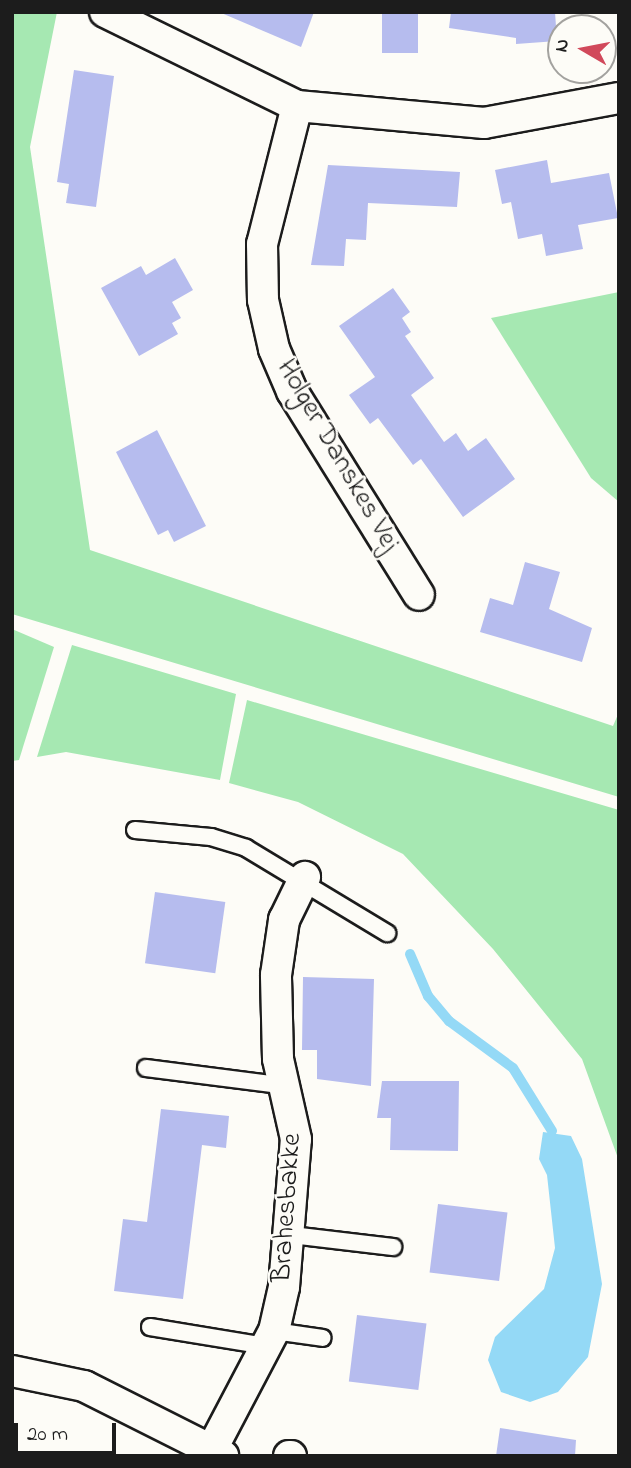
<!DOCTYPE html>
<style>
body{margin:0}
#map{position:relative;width:631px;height:1468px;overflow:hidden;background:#fdfcf7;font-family:"Indie Flower",sans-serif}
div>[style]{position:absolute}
.green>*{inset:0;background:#a6e8b2}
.water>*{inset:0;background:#94d9f6}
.stream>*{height:10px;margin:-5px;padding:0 5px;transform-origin:5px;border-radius:5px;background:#94d9f6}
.building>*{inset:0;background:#b6bcee;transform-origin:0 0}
.roads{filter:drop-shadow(2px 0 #1c1c1c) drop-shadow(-2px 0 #1c1c1c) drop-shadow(0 2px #1c1c1c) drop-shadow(0 -2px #1c1c1c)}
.lane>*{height:16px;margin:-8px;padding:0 8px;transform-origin:8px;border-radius:8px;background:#fdfcf7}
.street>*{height:30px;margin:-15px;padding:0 15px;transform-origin:15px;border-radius:15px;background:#fdfcf7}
span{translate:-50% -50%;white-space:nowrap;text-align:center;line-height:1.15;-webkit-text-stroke:5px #fdfcf7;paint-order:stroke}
.street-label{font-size:28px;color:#1c1c1c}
.frame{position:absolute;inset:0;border:14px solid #1c1c1c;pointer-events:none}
.north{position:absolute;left:547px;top:14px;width:70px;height:70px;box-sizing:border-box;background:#fdfcf7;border:2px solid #a3a29f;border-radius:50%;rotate:280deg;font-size:19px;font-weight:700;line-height:28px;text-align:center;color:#1c1c1c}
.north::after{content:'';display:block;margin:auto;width:24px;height:32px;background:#d1495b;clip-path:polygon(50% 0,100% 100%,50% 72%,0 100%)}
.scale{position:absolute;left:14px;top:1423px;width:102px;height:32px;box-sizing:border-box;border:4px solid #1c1c1c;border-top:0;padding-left:9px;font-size:21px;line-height:24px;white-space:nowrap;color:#1c1c1c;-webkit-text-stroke:5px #fdfcf7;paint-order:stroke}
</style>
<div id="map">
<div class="green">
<i style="clip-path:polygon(12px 12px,57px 12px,30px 147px,90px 550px,613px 726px,619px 712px,619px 797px,12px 614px)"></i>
<i style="clip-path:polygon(619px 292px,619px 502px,591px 478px,491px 318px)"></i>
<i style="clip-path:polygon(12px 629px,54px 647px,19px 760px,12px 761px)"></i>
<i style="clip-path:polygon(72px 645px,236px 694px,220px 780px,66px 752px,37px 757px)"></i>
<i style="clip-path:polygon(247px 700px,619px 810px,619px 1161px,582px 1059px,493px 949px,403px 854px,298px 802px,229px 783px)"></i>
</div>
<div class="water">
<i style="clip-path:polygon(543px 1132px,571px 1136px,582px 1159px,602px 1284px,588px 1357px,558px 1392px,530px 1402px,501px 1392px,488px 1360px,495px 1337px,544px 1289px,555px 1248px,547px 1175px,539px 1159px)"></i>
</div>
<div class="stream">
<i style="left:410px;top:954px;width:46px;rotate:66.8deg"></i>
<i style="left:428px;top:996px;width:33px;rotate:50deg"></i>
<i style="left:449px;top:1021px;width:79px;rotate:36.3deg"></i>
<i style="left:513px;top:1068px;width:74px;rotate:58.2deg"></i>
</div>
<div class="building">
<i style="clip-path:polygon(219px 12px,314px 12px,301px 47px)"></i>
<i style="left:382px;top:12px;width:36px;height:41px"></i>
<i style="clip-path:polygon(451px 12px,555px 12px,557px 41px,516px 44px,516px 38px,449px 28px)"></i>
<i style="clip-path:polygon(74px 70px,114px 76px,96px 207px,66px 203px,69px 184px,57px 182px)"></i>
<i style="clip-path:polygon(547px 160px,551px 183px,609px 173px,618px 218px,578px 225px,583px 249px,546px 256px,542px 234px,518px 239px,511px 202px,502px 204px,495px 170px)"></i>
<i style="clip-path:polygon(328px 165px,460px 172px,457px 207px,368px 203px,366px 240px,346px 239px,344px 266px,311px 265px)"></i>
<i style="clip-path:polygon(175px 258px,193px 290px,172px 302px,181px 318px,172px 323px,178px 334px,139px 356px,101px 288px,141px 266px,146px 275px)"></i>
<i style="clip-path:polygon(393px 288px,410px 312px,402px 318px,411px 332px,405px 336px,434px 378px,411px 395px,444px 442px,456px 433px,468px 451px,486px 438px,515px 479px,463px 517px,421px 459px,413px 465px,378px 418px,370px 424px,349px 395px,375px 377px,339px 326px)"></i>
<i style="clip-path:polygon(157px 430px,206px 526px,174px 542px,168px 530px,158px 535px,116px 452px)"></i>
<i style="clip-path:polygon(525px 562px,560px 572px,549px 609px,592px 628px,582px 662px,480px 632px,490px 598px,513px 605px)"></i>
<i style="left:155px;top:892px;width:71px;height:72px;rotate:8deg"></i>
<i style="clip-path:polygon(303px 977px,374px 979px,371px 1086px,317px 1079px,317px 1050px,302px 1050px)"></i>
<i style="clip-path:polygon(382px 1081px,459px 1081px,458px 1151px,390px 1150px,391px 1118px,377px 1118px)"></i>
<i style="clip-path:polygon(161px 1109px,229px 1116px,226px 1148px,202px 1145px,183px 1299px,114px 1291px,123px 1219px,147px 1222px)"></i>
<i style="left:438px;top:1204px;width:70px;height:69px;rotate:7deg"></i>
<i style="left:357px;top:1315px;width:70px;height:67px;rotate:7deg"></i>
<i style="clip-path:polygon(500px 1428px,576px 1440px,575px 1456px,496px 1456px)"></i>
</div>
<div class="roads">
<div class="lane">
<i style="left:135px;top:830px;width:76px;rotate:5.3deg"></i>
<i style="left:211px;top:837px;width:37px;rotate:17deg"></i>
<i style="left:246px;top:848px;width:165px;rotate:31.1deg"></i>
<i style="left:146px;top:1068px;width:141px;rotate:7.3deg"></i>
<i style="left:291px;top:1235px;width:103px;rotate:6.7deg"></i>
<i style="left:150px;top:1327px;width:118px;rotate:9.3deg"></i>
<i style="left:274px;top:1331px;width:49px;rotate:8.1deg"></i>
</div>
<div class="street">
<i style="left:105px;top:12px;width:214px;rotate:26.1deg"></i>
<i style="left:297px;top:106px;width:188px;rotate:5.2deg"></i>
<i style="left:484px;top:123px;width:137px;rotate:-10.5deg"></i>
<i style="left:297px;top:106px;width:142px;rotate:104.2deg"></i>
<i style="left:262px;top:244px;width:56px;rotate:89deg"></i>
<i style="left:263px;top:300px;width:50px;rotate:77.3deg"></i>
<i style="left:274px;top:349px;width:46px;rotate:66.8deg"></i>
<i style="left:292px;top:391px;width:240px;rotate:58.1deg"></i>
<i style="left:12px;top:1371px;width:74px;rotate:11.8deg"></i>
<i style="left:84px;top:1386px;width:156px;rotate:26.7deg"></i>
<i style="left:213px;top:1447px;width:131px;rotate:-62.3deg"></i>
<i style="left:274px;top:1331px;width:45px;rotate:-77.2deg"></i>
<i style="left:284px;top:1287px;width:148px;rotate:-85.4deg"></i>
<i style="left:296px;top:1139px;width:82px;rotate:-102.7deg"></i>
<i style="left:278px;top:1059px;width:84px;rotate:-91.4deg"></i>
<i style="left:276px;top:975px;width:56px;rotate:-81.7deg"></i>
<i style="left:284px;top:920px;width:48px;rotate:-64deg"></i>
<i style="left:289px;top:1456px;width:2px"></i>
</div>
</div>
<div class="street-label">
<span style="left:337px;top:456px;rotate:60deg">Holger Danskes Vej</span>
<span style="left:288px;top:1208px;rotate:-86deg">Brahesbakke</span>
</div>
<div class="frame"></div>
<div class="north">N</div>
<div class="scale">20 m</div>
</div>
